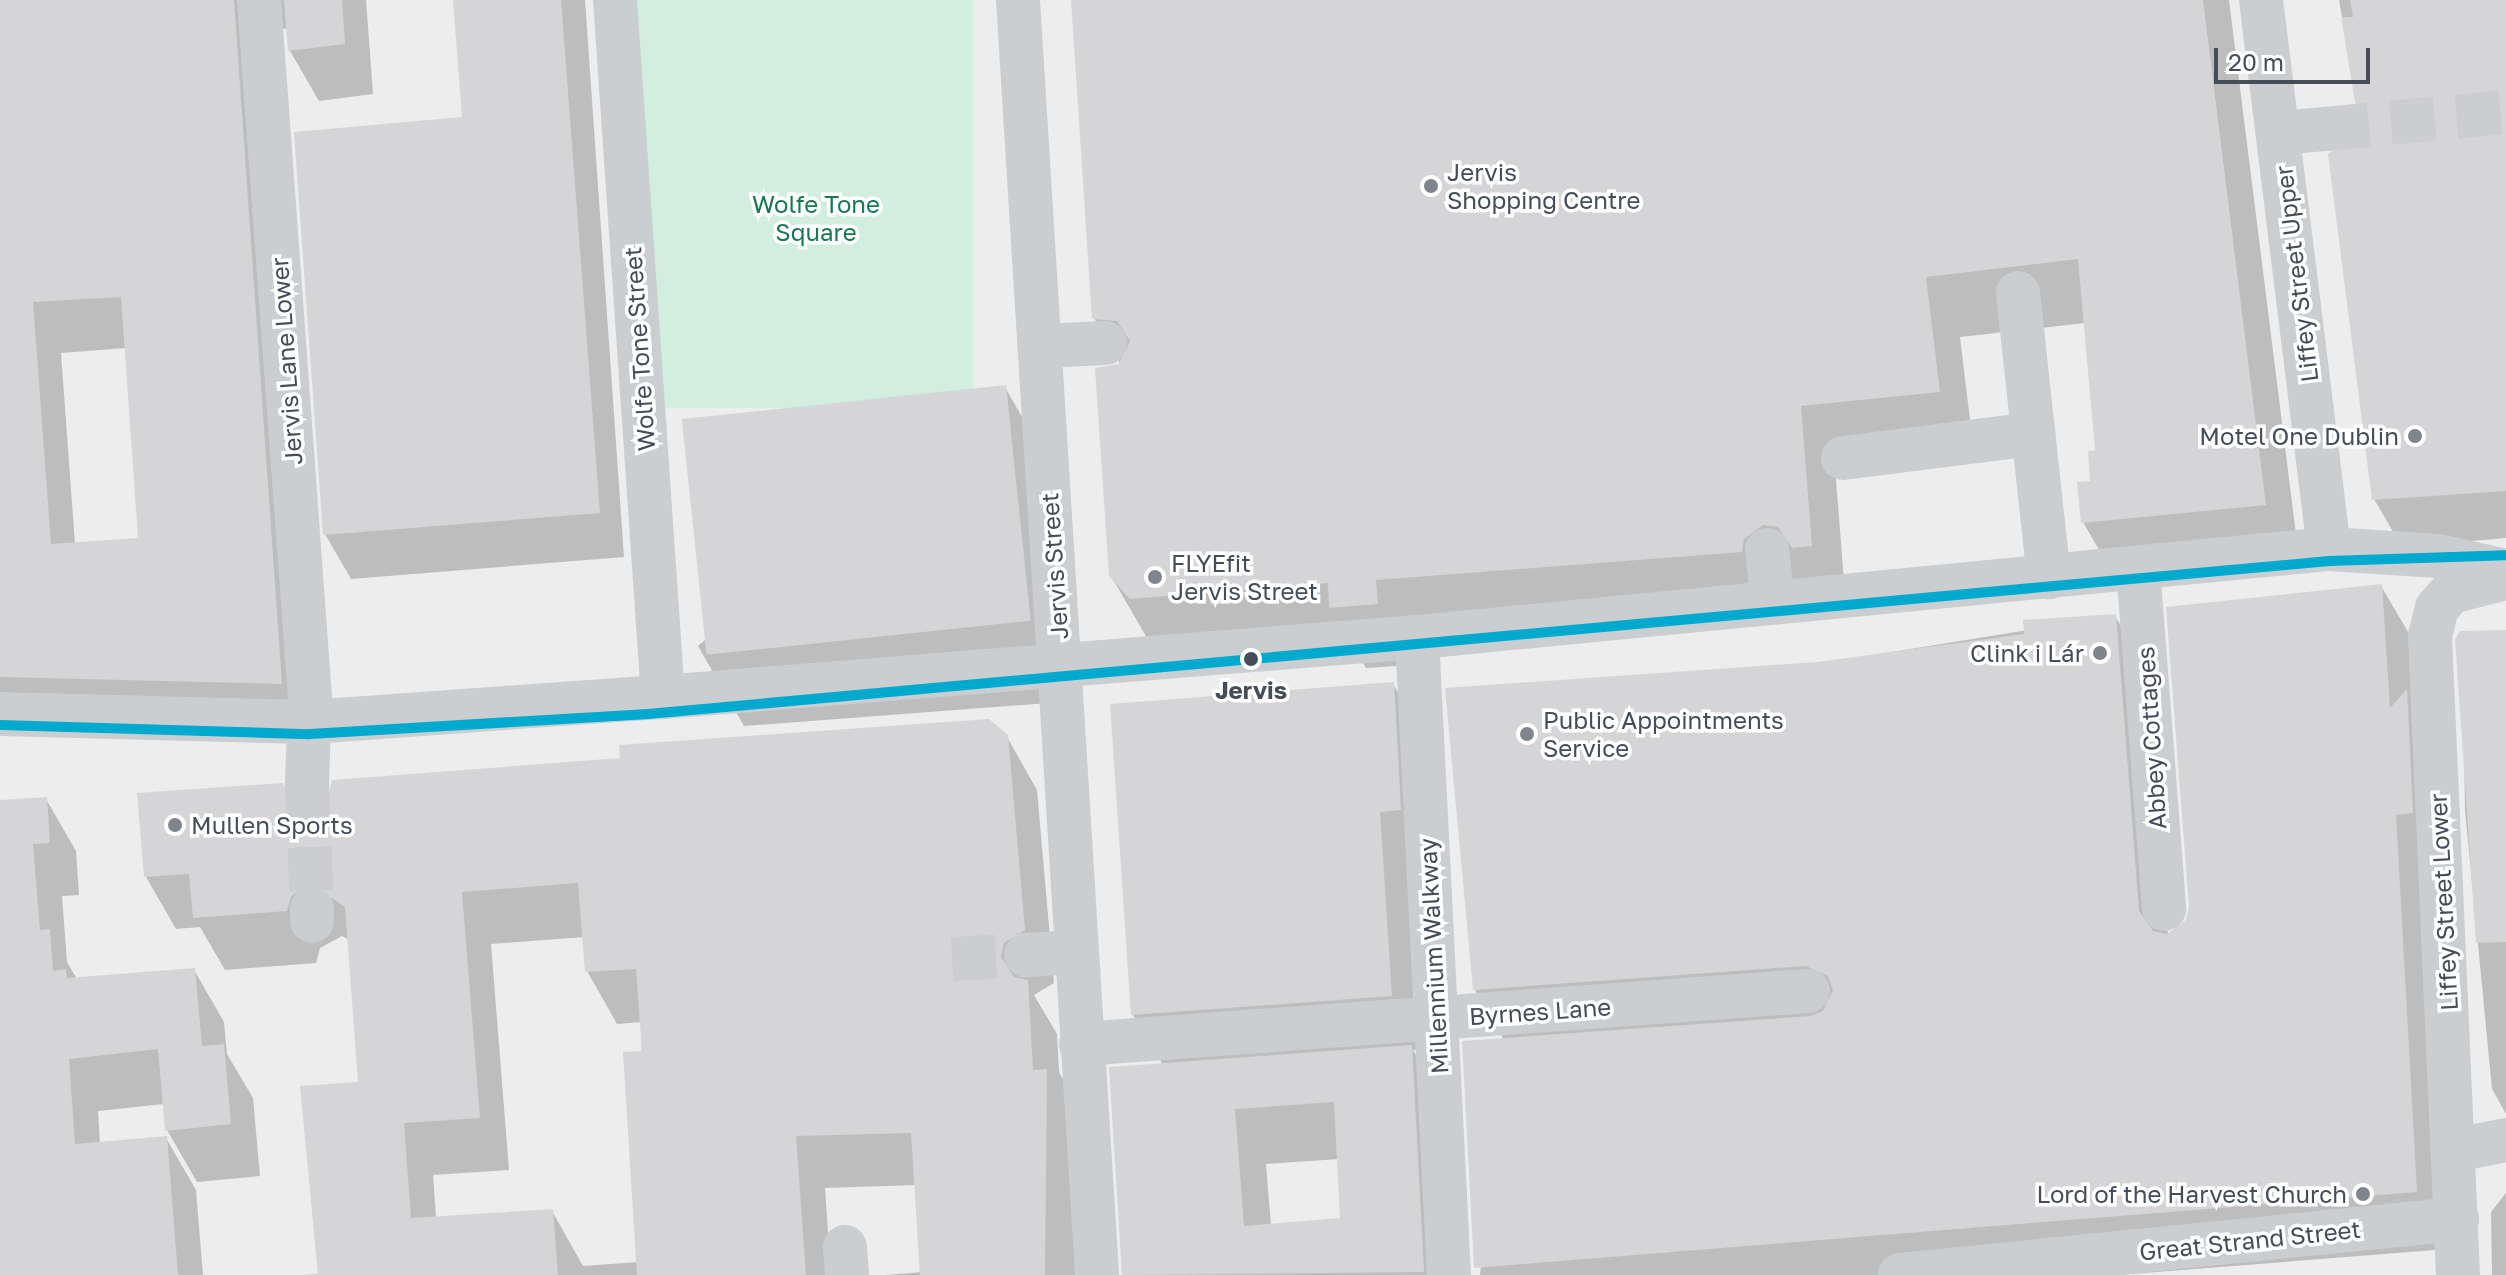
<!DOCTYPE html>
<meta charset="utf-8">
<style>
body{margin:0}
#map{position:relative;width:2506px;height:1275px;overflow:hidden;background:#eeeded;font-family:"Golos Text",sans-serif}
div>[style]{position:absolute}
.green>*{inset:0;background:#d1eedf;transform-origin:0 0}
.shadow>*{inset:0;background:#0003}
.building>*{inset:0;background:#d5d5d7;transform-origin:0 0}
.minor-tunnel>*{height:44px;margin-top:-22px;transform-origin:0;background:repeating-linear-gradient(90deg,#cccdcf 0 44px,transparent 0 66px)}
.minor>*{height:44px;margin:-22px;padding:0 22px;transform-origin:22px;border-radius:22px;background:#cbced1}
.tram-1>*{height:10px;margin:-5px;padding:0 5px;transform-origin:5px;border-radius:5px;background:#00a9ce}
.dots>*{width:22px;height:22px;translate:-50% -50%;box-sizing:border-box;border:4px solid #fff;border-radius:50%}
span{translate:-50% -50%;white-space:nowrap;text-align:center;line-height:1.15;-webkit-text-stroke:7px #fff;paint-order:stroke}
.poi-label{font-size:24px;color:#454d59}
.left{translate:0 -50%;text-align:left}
.right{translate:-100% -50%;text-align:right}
.park-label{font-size:24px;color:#177953}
.street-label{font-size:24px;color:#454d59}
.stop-label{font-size:24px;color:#454d59;font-weight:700}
.scale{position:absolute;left:2214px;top:48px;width:156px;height:36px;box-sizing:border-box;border:4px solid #454d59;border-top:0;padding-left:10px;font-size:24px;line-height:28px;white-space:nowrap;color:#454d59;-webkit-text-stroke:6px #fff;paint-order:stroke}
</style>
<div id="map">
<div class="green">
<i style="left:632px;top:0;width:341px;height:408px"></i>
</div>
<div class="shadow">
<i style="clip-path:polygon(evenodd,0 0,366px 0,373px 94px,319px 101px,290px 51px,288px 28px,273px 30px,310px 734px,0 725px,0 0,126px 348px,140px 540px,75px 544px,61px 353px,126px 348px)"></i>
<i style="clip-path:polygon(455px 0,585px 0,624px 557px,351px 579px,325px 534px,464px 119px)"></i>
<i style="clip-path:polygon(1073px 0,2229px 0,2300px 566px,2118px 583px,2083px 522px,2097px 451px,2085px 323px,1960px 337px,1974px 453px,1835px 467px,1846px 606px,1410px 640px,1412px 665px,1366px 668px,1353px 645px,1147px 638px,1111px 576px,1121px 365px,1094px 318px)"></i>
<i style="clip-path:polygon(2339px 0,2506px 0,2506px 538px,2402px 547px,2374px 499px,2350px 140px,2359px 110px)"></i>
<i style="clip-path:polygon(1005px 387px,1051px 468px,1074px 701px,744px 726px,698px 646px)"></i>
<i style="clip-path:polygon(2381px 586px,2414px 642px,2448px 1249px,2119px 1275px,1480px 1275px,1504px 1040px,1475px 990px,1818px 664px,2115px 616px,2148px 672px,2168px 935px,2188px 922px)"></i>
<i style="clip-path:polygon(2506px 631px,2506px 1114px,2492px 1089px,2465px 810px,2462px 633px)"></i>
<i style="clip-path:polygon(evenodd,1393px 684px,1424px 737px,1422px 1050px,1413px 1050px,1444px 1103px,1452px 1275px,1124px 1275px,1111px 1069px,1163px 1065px,1133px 1015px,1393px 684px,1339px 1159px,1343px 1220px,1271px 1226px,1266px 1164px,1339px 1159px)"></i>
<i style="clip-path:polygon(evenodd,1007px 737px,1037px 790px,1054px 983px,1034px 995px,1057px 1034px,1059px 1072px,1088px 1122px,1098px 1275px,886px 1275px,922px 1272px,916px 1185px,825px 1188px,831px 1275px,304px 1275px,320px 1274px,360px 1084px,349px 940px,342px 936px,320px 948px,316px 963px,225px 970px,200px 927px,176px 929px,146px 877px,292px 803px,307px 808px,1007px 737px,584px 937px,587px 971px,617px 1024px,642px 1022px,638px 1262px,583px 1266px,552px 1211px,436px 1218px,433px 1175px,509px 1170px,491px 944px,584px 937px)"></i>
<i style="clip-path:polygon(46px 799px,76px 851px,79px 895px,62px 896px,67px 962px,77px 979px,194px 970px,224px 1022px,227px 1054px,253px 1098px,260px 1176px,197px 1182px,167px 1130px,164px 1104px,98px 1111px,100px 1144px,166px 1138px,196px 1190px,203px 1275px,0 1275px,0 802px)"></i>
<i style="clip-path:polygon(2506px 1193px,2506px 1275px,2492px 1275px,2491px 1212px)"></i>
</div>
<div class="building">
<i style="clip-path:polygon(evenodd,0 0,234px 0,282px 684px,0 677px,0 0,121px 297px,138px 538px,51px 544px,33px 302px,121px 297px)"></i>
<i style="clip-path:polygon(284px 0,342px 0,345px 44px,288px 51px)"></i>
<i style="clip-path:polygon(453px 0,561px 0,600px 513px,323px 535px,294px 132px,462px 117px)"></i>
<i style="clip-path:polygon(1071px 0,2203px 0,2266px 505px,2081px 523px,2077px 482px,2090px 481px,2088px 451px,2095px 450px,2078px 259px,1926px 277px,1940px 392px,1801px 406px,1812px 546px,1792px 548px,1778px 527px,1763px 525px,1744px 539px,1742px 552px,1376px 580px,1378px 604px,1329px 608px,1328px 583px,1130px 599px,1109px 576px,1095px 368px,1119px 364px,1130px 341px,1117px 321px,1092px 319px)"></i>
<i style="clip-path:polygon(2350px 0,2506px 0,2506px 491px,2372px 500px,2328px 154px,2348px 139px,2340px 110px,2356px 108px,2341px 17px,2353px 17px)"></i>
<i style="left:1006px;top:385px;width:237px;height:326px;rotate:84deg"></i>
<i style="clip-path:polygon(2382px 584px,2390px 708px,2407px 689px,2413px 813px,2396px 815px,2417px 1192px,1474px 1268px,1462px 1041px,1810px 1016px,1823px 1011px,1833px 990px,1828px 976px,1806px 966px,1473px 990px,1445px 688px,1817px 662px,2024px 634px,2023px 620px,2116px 614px,2139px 911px,2153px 931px,2167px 934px,2186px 920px,2189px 907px,2166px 607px)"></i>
<i style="clip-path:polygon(2506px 630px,2506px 942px,2476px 943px,2455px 639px,2460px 631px)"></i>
<i style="clip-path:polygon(1394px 682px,1401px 810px,1380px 812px,1392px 996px,1131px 1015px,1110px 704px)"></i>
<i style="clip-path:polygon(989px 719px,1008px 735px,1025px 930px,1004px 943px,1001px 957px,1014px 977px,1028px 980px,1033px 1070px,1047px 1069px,1045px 1275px,920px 1275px,911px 1133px,796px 1136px,806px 1275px,637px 1275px,623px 1052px,642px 1051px,636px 969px,585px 972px,578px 883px,462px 892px,480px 1118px,404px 1123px,411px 1218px,553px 1209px,558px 1275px,318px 1275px,300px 1086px,358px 1082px,345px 907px,311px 884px,291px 896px,287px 911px,193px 918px,189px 874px,144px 877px,137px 793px,283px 783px,293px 802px,307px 806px,328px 795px,332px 780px,620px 758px,619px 745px)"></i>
<i style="clip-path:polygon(47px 797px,50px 843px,33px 844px,40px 930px,50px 929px,53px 971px,66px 969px,67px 978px,195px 968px,202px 1046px,224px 1044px,231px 1124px,165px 1131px,158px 1049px,69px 1059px,75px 1144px,167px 1136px,178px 1275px,0 1275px,0 800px)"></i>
<i style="clip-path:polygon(evenodd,1412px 1045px,1424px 1272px,1122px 1275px,1109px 1067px,1412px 1045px,1334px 1102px,1340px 1218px,1244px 1226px,1235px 1109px,1334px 1102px)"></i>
</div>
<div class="minor-tunnel">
<i style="left:2325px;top:129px;width:182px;rotate:-5.4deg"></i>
<i style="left:307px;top:781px;width:128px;rotate:87.8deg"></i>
<i style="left:952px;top:959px;width:74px;rotate:-3.1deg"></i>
</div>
<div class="minor">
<i style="left:259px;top:0;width:699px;rotate:85.82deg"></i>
<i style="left:310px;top:697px;width:84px;rotate:92deg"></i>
<i style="left:615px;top:0;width:699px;rotate:86.06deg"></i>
<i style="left:1018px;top:0;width:1277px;rotate:86.45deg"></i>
<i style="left:2261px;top:0;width:553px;rotate:82.94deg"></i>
<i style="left:2278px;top:133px;width:47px;rotate:-4.9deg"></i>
<i style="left:2018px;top:293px;width:286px;rotate:83.8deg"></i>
<i style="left:1040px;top:346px;width:65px;rotate:-2.6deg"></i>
<i style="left:1843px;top:458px;width:192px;rotate:-7.2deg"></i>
<i style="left:1767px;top:550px;width:52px;rotate:83.4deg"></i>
<i style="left:2138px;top:568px;width:342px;rotate:85.6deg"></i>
<i style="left:1417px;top:637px;width:639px;rotate:87.13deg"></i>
<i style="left:0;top:714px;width:310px;rotate:1.5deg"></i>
<i style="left:310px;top:722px;width:354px;rotate:-4.1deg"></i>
<i style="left:663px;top:697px;width:779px;rotate:-4.56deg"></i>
<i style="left:1440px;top:635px;width:893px;rotate:-5.53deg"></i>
<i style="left:2329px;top:549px;width:109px;rotate:3.7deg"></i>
<i style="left:2438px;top:556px;width:70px;rotate:12.4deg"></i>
<i style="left:312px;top:921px;width:12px;rotate:-90deg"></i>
<i style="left:1026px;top:955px;width:49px;rotate:-3.5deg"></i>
<i style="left:1081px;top:1044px;width:729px;rotate:-4.17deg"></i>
<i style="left:2455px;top:1150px;width:52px;rotate:-11.1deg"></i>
<i style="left:845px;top:1247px;width:28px;rotate:86deg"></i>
<i style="left:1900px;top:1275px;width:560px;rotate:-5.74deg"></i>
<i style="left:2458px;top:1275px;width:640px;rotate:-92.51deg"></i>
<i style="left:2430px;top:636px;width:29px;rotate:-76deg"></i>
<i style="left:2437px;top:608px;width:21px;rotate:-49deg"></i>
<i style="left:2451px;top:592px;width:57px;rotate:-14.3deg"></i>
</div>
<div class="tram-1">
<i style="left:0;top:725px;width:310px;rotate:1.7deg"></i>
<i style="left:310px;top:734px;width:339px;rotate:-3.4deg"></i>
<i style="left:648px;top:714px;width:1688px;rotate:-5.2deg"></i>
<i style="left:2329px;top:561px;width:177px;rotate:-1.9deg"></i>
</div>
<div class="dots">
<i style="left:1431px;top:186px;background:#80858d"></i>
<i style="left:2415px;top:436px;background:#80858d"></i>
<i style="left:1155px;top:577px;background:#80858d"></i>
<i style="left:2100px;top:653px;background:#80858d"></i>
<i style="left:1251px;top:659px;background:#454d59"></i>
<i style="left:1527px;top:734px;background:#80858d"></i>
<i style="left:175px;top:825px;background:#80858d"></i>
<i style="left:2363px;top:1194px;background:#80858d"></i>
</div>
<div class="poi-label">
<span class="left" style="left:1447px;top:186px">Jervis<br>Shopping Centre</span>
<span class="right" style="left:2399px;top:436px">Motel One Dublin</span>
<span class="left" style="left:1171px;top:577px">FLYEfit<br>Jervis Street</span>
<span class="right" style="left:2084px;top:653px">Clink i Lár</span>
<span class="left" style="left:1543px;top:734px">Public Appointments<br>Service</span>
<span class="left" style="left:191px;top:825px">Mullen Sports</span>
<span class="right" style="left:2347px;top:1194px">Lord of the Harvest Church</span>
</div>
<div class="park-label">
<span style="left:816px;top:218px">Wolfe Tone<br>Square</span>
</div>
<div class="street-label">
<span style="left:2296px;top:274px;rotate:-97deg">Liffey Street Upper</span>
<span style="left:639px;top:349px;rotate:-94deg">Wolfe Tone Street</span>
<span style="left:286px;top:361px;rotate:-94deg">Jervis Lane Lower</span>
<span style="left:1054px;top:566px;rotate:-94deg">Jervis Street</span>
<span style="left:2151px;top:738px;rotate:-94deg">Abbey Cottages</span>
<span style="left:2443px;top:902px;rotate:-93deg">Liffey Street Lower</span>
<span style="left:1433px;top:956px;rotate:-93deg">Millennium Walkway</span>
<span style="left:1540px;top:1011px;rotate:-4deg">Byrnes Lane</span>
<span style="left:2250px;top:1240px;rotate:-6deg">Great Strand Street</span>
</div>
<div class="stop-label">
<span style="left:1251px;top:690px">Jervis</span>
</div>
<div class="scale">20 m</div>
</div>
